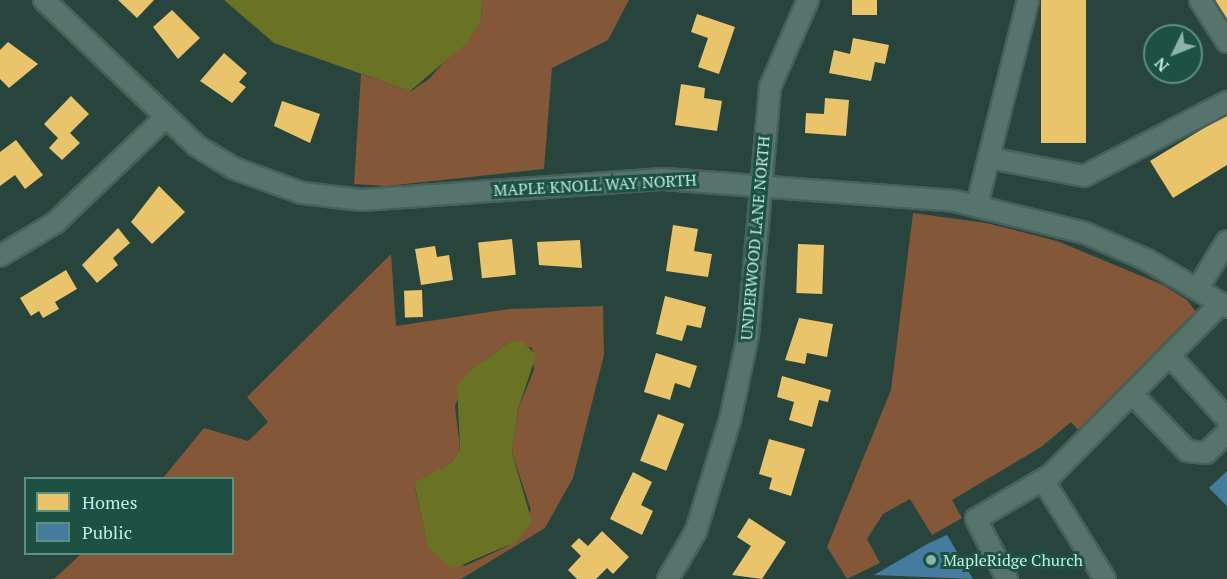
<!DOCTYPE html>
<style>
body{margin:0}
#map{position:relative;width:1227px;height:579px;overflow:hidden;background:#28453d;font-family:"PT Serif",serif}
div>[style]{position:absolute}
.green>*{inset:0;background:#835737}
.water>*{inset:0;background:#6a7224}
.homes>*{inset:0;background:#e9c46a;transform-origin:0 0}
.public>*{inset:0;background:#457b9d}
.roads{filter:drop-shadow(2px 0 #466159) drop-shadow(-2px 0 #466159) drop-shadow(0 2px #466159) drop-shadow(0 -2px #466159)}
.minor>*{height:20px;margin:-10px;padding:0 10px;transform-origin:10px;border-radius:10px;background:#57746c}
.dots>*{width:16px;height:16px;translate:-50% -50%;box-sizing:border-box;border:3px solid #1c5143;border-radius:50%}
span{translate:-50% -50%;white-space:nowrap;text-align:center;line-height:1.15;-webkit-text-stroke:6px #1c5143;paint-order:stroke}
.street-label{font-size:16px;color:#c1eedf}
.poi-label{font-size:16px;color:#c1eedf}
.left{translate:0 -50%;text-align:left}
.legend{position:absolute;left:24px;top:477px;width:210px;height:78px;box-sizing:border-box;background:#1c5143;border:2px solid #5e9081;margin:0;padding:8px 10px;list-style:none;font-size:18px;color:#c1eedf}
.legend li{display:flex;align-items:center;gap:12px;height:30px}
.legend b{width:30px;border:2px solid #5e9081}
.north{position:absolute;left:1143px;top:24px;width:60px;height:60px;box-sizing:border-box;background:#1c5143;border:2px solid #5e9081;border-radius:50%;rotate:227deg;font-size:16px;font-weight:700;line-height:24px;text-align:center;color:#c1eedf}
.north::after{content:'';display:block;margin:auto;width:21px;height:27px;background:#8bb3a6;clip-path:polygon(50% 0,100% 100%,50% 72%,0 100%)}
</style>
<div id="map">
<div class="green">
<i style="clip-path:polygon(482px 0,629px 0,608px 40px,552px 68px,544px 169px,386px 186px,354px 184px,361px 74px,411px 91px,429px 79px,481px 21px)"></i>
<i style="clip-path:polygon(913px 213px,986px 223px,1057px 241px,1163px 285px,1187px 300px,1196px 312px,1194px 320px,1081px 433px,1071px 422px,1041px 447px,952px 500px,962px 518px,932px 535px,910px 499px,883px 514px,867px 539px,880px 563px,847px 579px,827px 547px,891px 390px)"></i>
<i style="clip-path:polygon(evenodd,391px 254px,396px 326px,509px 309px,603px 306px,604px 355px,573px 478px,545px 528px,461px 579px,54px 579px,81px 554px,232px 554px,232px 478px,163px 478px,204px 428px,248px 441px,268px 422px,247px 397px,391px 254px,511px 341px,532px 348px,534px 370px,518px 409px,512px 453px,531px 510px,508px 546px,465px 566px,428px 546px,414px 484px,451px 463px,460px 449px,455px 406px,469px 371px,511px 341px)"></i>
</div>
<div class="water">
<i style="clip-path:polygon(224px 0,482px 0,481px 21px,468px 42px,410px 91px,274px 43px)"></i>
<i style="clip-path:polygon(511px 341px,524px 342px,536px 356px,518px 409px,512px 453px,532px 522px,516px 542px,452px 569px,428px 547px,414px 483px,451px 463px,460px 449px,457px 387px,469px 371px)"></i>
</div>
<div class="homes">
<i style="clip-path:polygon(118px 0,154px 0,137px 18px)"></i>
<i style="left:852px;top:0;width:25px;height:15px"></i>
<i style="left:1041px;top:0;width:45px;height:143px"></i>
<i style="clip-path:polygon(1215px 0,1227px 0,1227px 20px)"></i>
<i style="clip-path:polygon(172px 10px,200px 38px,178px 59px,153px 27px)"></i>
<i style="clip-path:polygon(697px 14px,735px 27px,719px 74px,698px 67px,708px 38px,691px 32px)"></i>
<i style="clip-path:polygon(853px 38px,889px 45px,885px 64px,875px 62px,871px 81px,829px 73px,834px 50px,850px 54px)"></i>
<i style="clip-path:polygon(8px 42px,38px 64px,9px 88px,0 79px,0 50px)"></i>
<i style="clip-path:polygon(224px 53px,247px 73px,239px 82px,246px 87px,232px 103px,200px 81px)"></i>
<i style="clip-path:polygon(681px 84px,705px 88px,704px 98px,722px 101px,717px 131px,675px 125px)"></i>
<i style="clip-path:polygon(71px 96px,89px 114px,70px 133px,80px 143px,62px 160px,49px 148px,58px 138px,44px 124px)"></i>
<i style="clip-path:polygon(825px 98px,849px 100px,846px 136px,805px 133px,806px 113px,824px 114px)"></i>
<i style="clip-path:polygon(282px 101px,320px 114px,310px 143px,274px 126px)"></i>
<i style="clip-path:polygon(1227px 114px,1227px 165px,1173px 198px,1150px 161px)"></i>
<i style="clip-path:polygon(16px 140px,43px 175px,25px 189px,15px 175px,0 186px,0 152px)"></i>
<i style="clip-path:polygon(159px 186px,185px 212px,152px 244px,131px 222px)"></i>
<i style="clip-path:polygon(673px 225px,698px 229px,694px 251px,712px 254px,708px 277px,666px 271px)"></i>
<i style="clip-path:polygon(118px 228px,130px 243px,113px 258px,118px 265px,97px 283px,82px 265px)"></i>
<i style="left:512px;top:239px;width:36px;height:34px;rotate:84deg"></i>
<i style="clip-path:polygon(580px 240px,582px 268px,539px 265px,537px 242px)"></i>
<i style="left:798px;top:244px;width:26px;height:49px;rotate:2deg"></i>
<i style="clip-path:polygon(435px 246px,437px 257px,449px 255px,453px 280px,421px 285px,415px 249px)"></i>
<i style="clip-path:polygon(66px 270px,77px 289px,55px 302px,59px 309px,43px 318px,39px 311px,31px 316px,20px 298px)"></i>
<i style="left:422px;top:290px;width:27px;height:18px;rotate:88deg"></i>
<i style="clip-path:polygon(665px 296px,706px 307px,701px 328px,687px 325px,682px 341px,656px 334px)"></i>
<i style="clip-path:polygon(799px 318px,833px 324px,827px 357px,807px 353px,805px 364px,785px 360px)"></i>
<i style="clip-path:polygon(656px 353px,697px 366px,690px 388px,675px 383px,670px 400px,644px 392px)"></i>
<i style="clip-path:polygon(782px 376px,831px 390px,828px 402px,819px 400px,812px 427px,789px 420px,794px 402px,777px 397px)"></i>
<i style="left:658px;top:414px;width:28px;height:50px;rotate:21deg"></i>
<i style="clip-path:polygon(769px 439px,805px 449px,791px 496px,769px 489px,772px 478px,759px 474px)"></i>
<i style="clip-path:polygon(633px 472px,652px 482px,641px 505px,653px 511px,642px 535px,610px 519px)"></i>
<i style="clip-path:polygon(749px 518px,786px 542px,762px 579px,732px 575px,751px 546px,737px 537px)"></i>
<i style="clip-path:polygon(602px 531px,629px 557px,613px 574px,607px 568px,596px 579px,577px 579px,568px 570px,581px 556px,571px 546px,579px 538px,588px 546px)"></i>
</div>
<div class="public">
<i style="clip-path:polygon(1227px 471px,1227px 506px,1209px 488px)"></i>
<i style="clip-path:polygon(947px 535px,973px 579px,874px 575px,929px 543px)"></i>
</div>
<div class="roads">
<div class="minor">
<i style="left:44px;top:0;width:211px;rotate:43.7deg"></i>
<i style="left:197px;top:146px;width:42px;rotate:31.4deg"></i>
<i style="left:233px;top:168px;width:73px;rotate:19.9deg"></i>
<i style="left:302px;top:193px;width:60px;rotate:6.7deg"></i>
<i style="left:362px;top:200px;width:303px;rotate:-4deg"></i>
<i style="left:664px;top:179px;width:292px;rotate:4.3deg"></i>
<i style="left:955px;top:201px;width:134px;rotate:13.8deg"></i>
<i style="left:1085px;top:233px;width:68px;rotate:23.5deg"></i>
<i style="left:1147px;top:260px;width:93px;rotate:30.4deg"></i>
<i style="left:1200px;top:0;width:50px;rotate:57.3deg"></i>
<i style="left:989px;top:158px;width:97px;rotate:10.7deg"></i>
<i style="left:1084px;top:176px;width:161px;rotate:-27.4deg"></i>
<i style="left:977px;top:205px;width:211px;rotate:-76deg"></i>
<i style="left:0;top:256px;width:64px;rotate:-31deg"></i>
<i style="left:55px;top:223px;width:152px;rotate:-43.7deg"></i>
<i style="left:1198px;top:288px;width:55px;rotate:-58.3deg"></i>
<i style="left:1171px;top:357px;width:84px;rotate:47.9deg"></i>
<i style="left:1133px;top:395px;width:78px;rotate:46deg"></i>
<i style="left:1187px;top:451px;width:19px;rotate:6deg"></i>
<i style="left:1206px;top:453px;width:29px;rotate:-44deg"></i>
<i style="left:1043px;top:480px;width:117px;rotate:57.9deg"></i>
<i style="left:668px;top:579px;width:56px;rotate:-59.7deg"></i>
<i style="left:696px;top:531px;width:116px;rotate:-73deg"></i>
<i style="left:730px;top:420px;width:87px;rotate:-78deg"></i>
<i style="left:748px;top:335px;width:249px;rotate:-84.9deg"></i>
<i style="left:770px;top:87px;width:95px;rotate:-66.4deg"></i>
<i style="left:1007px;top:579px;width:68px;rotate:-117.3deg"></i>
<i style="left:976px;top:519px;width:87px;rotate:-30.4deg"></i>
<i style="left:1051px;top:475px;width:242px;rotate:-45.3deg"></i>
</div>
</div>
<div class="dots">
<i style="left:931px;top:560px;background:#8bb3a6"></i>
</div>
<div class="street-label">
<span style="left:595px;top:185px;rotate:-3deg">MAPLE KNOLL WAY NORTH</span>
<span style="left:755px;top:238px;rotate:-85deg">UNDERWOOD LANE NORTH</span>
</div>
<div class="poi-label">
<span class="left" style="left:943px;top:560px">MapleRidge Church</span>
</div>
<ul class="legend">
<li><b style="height:16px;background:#e9c46a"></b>Homes</li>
<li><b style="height:16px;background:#457b9d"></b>Public</li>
</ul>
<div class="north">N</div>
</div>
